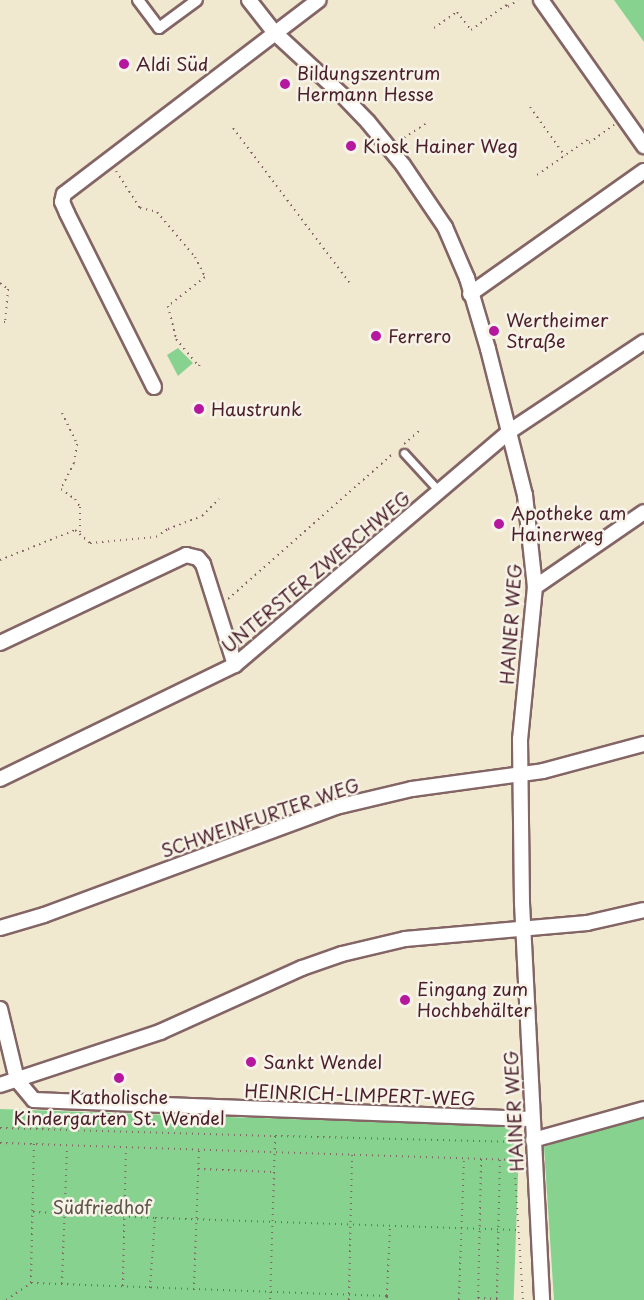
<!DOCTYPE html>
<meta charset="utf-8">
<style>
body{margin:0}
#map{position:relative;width:644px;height:1300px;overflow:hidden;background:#f1e8d0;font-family:"Playpen Sans",sans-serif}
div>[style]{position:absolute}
.green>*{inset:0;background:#88d28f;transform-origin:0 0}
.path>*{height:2px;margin-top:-1px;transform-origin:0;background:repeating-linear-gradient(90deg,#846565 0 1.5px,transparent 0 6px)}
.roads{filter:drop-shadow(2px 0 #846565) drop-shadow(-2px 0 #846565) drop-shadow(0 2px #846565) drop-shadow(0 -2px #846565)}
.service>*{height:7px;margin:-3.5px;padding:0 3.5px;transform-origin:3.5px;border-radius:3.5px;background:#fff}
.pedestrian>*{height:10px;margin:-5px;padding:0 5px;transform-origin:5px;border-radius:5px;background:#fff}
.minor>*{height:14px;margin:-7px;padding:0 7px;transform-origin:7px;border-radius:7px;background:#fff}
.dots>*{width:16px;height:16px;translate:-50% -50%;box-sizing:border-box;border:3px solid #f7f3e8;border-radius:50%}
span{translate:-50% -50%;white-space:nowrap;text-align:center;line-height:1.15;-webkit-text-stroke:5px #f7f3e8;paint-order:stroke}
.poi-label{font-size:18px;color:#4a1f2b}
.left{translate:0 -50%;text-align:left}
.street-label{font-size:18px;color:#4a1f2b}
.park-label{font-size:18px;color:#5d5549}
</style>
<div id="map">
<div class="green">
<i style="clip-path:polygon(614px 0,644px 0,644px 42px)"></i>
<i style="clip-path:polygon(178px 348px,193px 363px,178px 376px,167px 355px)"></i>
<i style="left:0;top:1109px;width:520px;height:191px;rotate:2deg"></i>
<i style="clip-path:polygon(644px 1113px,644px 1300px,554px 1300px,544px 1147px)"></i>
</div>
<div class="path">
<i style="left:434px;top:28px;width:28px;rotate:-35deg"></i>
<i style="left:457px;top:12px;width:23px;rotate:52deg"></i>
<i style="left:471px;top:30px;width:43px;rotate:-35.5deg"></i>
<i style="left:506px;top:5px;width:3px;rotate:45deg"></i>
<i style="left:508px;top:7px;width:12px;rotate:-35deg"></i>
<i style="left:530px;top:107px;width:60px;rotate:54.5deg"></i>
<i style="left:233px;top:128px;width:198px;rotate:53deg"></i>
<i style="left:399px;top:141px;width:33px;rotate:-33deg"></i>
<i style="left:116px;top:171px;width:44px;rotate:57deg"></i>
<i style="left:140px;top:208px;width:17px;rotate:13deg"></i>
<i style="left:157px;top:212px;width:59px;rotate:49.8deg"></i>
<i style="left:195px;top:257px;width:22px;rotate:63deg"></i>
<i style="left:205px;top:277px;width:47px;rotate:141.9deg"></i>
<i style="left:168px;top:306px;width:34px;rotate:76deg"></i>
<i style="left:176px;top:339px;width:35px;rotate:50deg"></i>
<i style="left:199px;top:366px;width:2px;rotate:-63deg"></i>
<i style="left:537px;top:175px;width:61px;rotate:-35deg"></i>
<i style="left:587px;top:140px;width:4px;rotate:56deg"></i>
<i style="left:589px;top:143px;width:31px;rotate:-36deg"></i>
<i style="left:0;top:283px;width:10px;rotate:37deg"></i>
<i style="left:8px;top:289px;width:33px;rotate:95deg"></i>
<i style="left:5px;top:322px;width:5px;rotate:180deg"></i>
<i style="left:62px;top:413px;width:34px;rotate:64deg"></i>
<i style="left:77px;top:444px;width:19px;rotate:99deg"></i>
<i style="left:74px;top:463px;width:29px;rotate:117deg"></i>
<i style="left:61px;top:489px;width:17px;rotate:36deg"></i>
<i style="left:75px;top:499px;width:9px;rotate:58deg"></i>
<i style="left:80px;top:507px;width:26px;rotate:90deg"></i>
<i style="left:404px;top:444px;width:21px;rotate:-41deg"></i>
<i style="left:0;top:560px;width:81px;rotate:-21.8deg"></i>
<i style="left:75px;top:530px;width:20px;rotate:41deg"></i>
<i style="left:90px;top:543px;width:66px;rotate:-5.2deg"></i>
<i style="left:156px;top:537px;width:14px;rotate:-34deg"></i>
<i style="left:168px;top:529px;width:36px;rotate:-21deg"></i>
<i style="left:202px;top:516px;width:24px;rotate:-45deg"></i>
<i style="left:228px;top:599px;width:222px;rotate:-41.4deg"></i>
<i style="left:0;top:1128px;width:275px;rotate:1.7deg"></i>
<i style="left:275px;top:1136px;width:164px;rotate:91.7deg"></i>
<i style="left:275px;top:1136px;width:238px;rotate:1.4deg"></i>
<i style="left:513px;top:1142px;width:158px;rotate:86.4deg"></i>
<i style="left:0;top:1143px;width:514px;rotate:1.89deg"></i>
<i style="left:481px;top:1159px;width:139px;rotate:91.2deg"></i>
<i style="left:478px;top:1298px;width:19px;rotate:3deg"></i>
<i style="left:497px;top:1299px;width:139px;rotate:-88.8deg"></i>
<i style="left:198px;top:1169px;width:75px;rotate:2.3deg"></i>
<i style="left:33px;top:1212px;width:122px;rotate:2.8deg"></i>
<i style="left:31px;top:1283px;width:356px;rotate:2.1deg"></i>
<i style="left:387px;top:1296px;width:4px;rotate:90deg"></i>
<i style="left:62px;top:1284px;width:138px;rotate:-87.9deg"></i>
<i style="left:123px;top:1286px;width:138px;rotate:-88.8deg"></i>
<i style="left:150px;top:1288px;width:70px;rotate:-85.9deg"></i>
<i style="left:155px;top:1218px;width:363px;rotate:1.9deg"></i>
<i style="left:194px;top:1290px;width:140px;rotate:-88deg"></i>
<i style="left:387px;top:1296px;width:70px;rotate:-87.5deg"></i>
<i style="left:6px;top:1300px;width:30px;rotate:-34deg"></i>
<i style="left:31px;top:1283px;width:139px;rotate:-88.8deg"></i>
<i style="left:349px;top:1300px;width:145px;rotate:-88.8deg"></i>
<i style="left:459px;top:1300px;width:141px;rotate:-88deg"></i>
</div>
<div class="roads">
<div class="service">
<i style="left:404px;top:453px;width:52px;rotate:47.4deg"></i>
</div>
<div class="pedestrian">
<i style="left:138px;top:0;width:35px;rotate:53deg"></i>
<i style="left:159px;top:28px;width:47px;rotate:-36.4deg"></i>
</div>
<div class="minor">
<i style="left:249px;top:0;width:41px;rotate:52deg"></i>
<i style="left:274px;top:32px;width:93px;rotate:42.8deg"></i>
<i style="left:342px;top:95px;width:37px;rotate:46deg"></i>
<i style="left:368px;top:122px;width:55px;rotate:50.9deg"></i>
<i style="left:403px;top:165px;width:75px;rotate:55.9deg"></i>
<i style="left:445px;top:227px;width:56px;rotate:66.7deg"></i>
<i style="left:467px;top:278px;width:74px;rotate:73.5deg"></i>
<i style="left:488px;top:349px;width:151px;rotate:75.8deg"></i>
<i style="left:525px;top:495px;width:93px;rotate:83.8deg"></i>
<i style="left:535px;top:587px;width:153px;rotate:95.6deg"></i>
<i style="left:520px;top:739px;width:164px;rotate:89.3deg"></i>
<i style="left:522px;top:903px;width:398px;rotate:87.1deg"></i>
<i style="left:541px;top:0;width:179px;rotate:54.8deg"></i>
<i style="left:470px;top:294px;width:213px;rotate:-35.3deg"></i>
<i style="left:154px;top:387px;width:195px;rotate:-116.6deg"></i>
<i style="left:67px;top:213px;width:12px;rotate:-114deg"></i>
<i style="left:62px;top:202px;width:8px;rotate:-76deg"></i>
<i style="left:64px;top:194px;width:320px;rotate:-37.3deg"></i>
<i style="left:535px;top:587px;width:132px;rotate:-34.5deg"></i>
<i style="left:0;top:643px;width:206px;rotate:-25.3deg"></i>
<i style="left:186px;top:555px;width:12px;rotate:14deg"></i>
<i style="left:198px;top:558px;width:8px;rotate:50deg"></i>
<i style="left:203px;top:564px;width:106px;rotate:72.4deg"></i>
<i style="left:0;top:779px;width:261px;rotate:-25.9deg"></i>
<i style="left:235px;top:665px;width:361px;rotate:-40.4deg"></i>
<i style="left:510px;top:431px;width:161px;rotate:-33.6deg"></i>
<i style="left:0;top:928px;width:46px;rotate:-16.5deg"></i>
<i style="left:44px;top:915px;width:311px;rotate:-20.3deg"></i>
<i style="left:336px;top:807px;width:78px;rotate:-13.3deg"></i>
<i style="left:412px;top:789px;width:132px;rotate:-7.8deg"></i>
<i style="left:543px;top:771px;width:105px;rotate:-15deg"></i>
<i style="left:0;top:1009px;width:73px;rotate:76.5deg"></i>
<i style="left:17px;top:1080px;width:26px;rotate:50deg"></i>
<i style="left:34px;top:1100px;width:497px;rotate:2.2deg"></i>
<i style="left:0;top:1085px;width:169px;rotate:-18.3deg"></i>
<i style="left:160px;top:1032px;width:156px;rotate:-24.3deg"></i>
<i style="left:302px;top:968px;width:42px;rotate:-19.3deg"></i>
<i style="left:342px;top:954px;width:65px;rotate:-13.4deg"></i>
<i style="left:405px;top:939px;width:183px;rotate:-5deg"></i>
<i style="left:587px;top:923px;width:58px;rotate:-12.8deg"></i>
<i style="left:533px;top:1140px;width:115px;rotate:-15.6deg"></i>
</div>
</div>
<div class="dots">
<i style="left:124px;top:64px;background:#b5179e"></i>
<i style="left:285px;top:84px;background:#b5179e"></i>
<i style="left:351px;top:146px;background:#b5179e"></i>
<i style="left:494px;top:331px;background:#b5179e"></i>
<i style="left:376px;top:336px;background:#b5179e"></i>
<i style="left:199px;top:409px;background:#b5179e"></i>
<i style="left:499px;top:524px;background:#b5179e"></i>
<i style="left:405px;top:1000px;background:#b5179e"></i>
<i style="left:251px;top:1062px;background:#b5179e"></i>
<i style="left:119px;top:1078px;background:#b5179e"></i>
</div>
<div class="poi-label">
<span class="left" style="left:136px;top:64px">Aldi Süd</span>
<span class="left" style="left:297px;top:84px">Bildungszentrum<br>Hermann Hesse</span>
<span class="left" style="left:363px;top:146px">Kiosk Hainer Weg</span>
<span class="left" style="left:506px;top:331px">Wertheimer<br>Straße</span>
<span class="left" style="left:388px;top:336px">Ferrero</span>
<span class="left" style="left:211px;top:409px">Haustrunk</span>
<span class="left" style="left:511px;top:524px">Apotheke am<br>Hainerweg</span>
<span class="left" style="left:417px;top:1000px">Eingang zum<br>Hochbehälter</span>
<span class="left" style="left:263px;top:1062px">Sankt Wendel</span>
<span style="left:119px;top:1108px">Katholische<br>Kindergarten St. Wendel</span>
</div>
<div class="street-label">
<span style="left:316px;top:572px;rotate:-40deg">UNTERSTER ZWERCHWEG</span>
<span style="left:511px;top:624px;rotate:-86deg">HAINER WEG</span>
<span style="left:260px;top:818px;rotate:-19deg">SCHWEINFURTER WEG</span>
<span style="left:360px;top:1095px;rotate:2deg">HEINRICH-LIMPERT-WEG</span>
<span style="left:514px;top:1111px;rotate:-93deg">HAINER WEG</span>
</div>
<div class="park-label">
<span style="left:102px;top:1207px">Südfriedhof</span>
</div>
</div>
